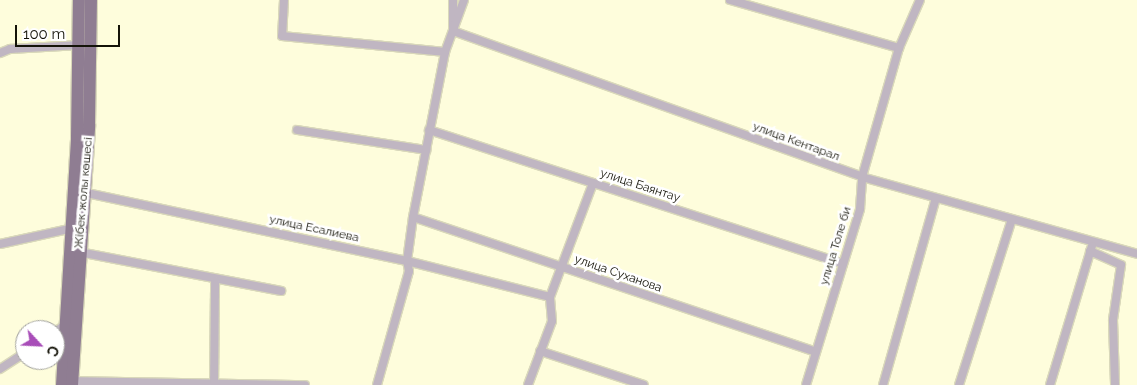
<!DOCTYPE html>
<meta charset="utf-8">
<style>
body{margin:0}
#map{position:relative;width:1137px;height:385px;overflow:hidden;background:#fefddc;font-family:Raleway,sans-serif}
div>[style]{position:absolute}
.roads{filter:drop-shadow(1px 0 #d9d8ba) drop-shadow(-1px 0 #d9d8ba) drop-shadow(0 1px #d9d8ba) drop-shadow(0 -1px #d9d8ba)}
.street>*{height:8px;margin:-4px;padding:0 4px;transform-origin:4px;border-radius:4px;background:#c0b6c2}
.primary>*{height:12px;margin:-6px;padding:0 6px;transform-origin:6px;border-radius:6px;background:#8f7d92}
span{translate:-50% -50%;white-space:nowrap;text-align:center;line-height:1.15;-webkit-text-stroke:5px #fff;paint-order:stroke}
.street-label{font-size:12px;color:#141308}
.north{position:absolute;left:15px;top:320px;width:50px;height:50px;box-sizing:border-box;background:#fff;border:1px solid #a1a19c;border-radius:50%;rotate:115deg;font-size:14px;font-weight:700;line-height:20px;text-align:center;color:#141308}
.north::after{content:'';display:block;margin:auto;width:18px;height:22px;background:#a84db8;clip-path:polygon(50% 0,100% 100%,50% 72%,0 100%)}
.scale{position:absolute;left:15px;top:25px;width:105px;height:22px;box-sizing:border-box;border:2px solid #141308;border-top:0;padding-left:6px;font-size:15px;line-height:18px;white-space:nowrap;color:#141308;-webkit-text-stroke:4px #fff;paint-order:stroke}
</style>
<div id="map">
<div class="roads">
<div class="street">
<i style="left:284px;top:0;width:36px;rotate:93deg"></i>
<i style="left:282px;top:36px;width:164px;rotate:5.6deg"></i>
<i style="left:453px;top:0;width:27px;rotate:90deg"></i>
<i style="left:730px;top:0;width:176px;rotate:15.9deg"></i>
<i style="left:453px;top:31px;width:434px;rotate:19.6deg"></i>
<i style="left:862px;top:177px;width:286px;rotate:15.6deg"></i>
<i style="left:0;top:53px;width:11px;rotate:-22deg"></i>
<i style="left:10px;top:49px;width:70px;rotate:-3.3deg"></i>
<i style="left:297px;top:130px;width:131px;rotate:8.8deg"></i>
<i style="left:429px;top:130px;width:435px;rotate:17.9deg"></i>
<i style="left:82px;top:192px;width:332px;rotate:12deg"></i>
<i style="left:407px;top:261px;width:147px;rotate:14.1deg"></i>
<i style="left:413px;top:217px;width:425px;rotate:18.5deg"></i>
<i style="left:0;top:244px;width:71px;rotate:-12.3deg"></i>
<i style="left:1090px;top:251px;width:34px;rotate:24deg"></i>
<i style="left:1121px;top:265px;width:56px;rotate:98.3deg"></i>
<i style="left:1113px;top:320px;width:65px;rotate:88.2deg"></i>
<i style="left:79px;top:252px;width:206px;rotate:10.9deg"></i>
<i style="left:55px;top:332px;width:12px;rotate:-35deg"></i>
<i style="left:540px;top:351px;width:109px;rotate:18.1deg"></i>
<i style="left:0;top:369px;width:30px;rotate:-33deg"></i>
<i style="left:72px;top:381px;width:233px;rotate:1deg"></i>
<i style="left:214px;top:385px;width:104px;rotate:-89.4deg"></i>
<i style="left:377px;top:385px;width:118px;rotate:-74.3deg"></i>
<i style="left:409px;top:271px;width:10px;rotate:-101deg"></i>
<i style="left:407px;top:261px;width:44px;rotate:-82.2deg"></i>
<i style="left:413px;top:217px;width:168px;rotate:-79deg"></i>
<i style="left:445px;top:52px;width:55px;rotate:-69.9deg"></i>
<i style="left:528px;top:385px;width:68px;rotate:-69.4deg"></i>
<i style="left:552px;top:321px;width:24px;rotate:-95deg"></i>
<i style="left:550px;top:297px;width:122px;rotate:-69.3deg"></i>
<i style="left:806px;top:385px;width:184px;rotate:-72.9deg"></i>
<i style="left:860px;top:209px;width:32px;rotate:-86deg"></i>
<i style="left:862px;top:177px;width:134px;rotate:-74deg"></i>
<i style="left:899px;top:48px;width:52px;rotate:-66.4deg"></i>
<i style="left:883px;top:385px;width:194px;rotate:-74.2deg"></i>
<i style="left:959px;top:385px;width:174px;rotate:-72.3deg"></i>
<i style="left:1050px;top:385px;width:145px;rotate:-73.2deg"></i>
</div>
<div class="primary">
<i style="left:62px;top:385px;width:248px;rotate:-86.5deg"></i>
<i style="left:77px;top:137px;width:137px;rotate:-89.2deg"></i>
<i style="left:72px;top:385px;width:260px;rotate:-86.2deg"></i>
<i style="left:89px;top:126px;width:126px;rotate:-89.1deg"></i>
</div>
</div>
<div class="street-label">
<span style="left:796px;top:142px;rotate:20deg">улица Кентарал</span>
<span style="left:640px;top:186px;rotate:18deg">улица Баянтау</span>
<span style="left:84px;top:193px;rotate:-85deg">Жібек жолы көшесі</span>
<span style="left:314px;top:229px;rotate:12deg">улица Есалиева</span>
<span style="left:836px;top:246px;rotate:-73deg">улица Толе би</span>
<span style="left:618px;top:274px;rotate:19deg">улица Суханова</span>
</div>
<div class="north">С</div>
<div class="scale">100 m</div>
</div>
